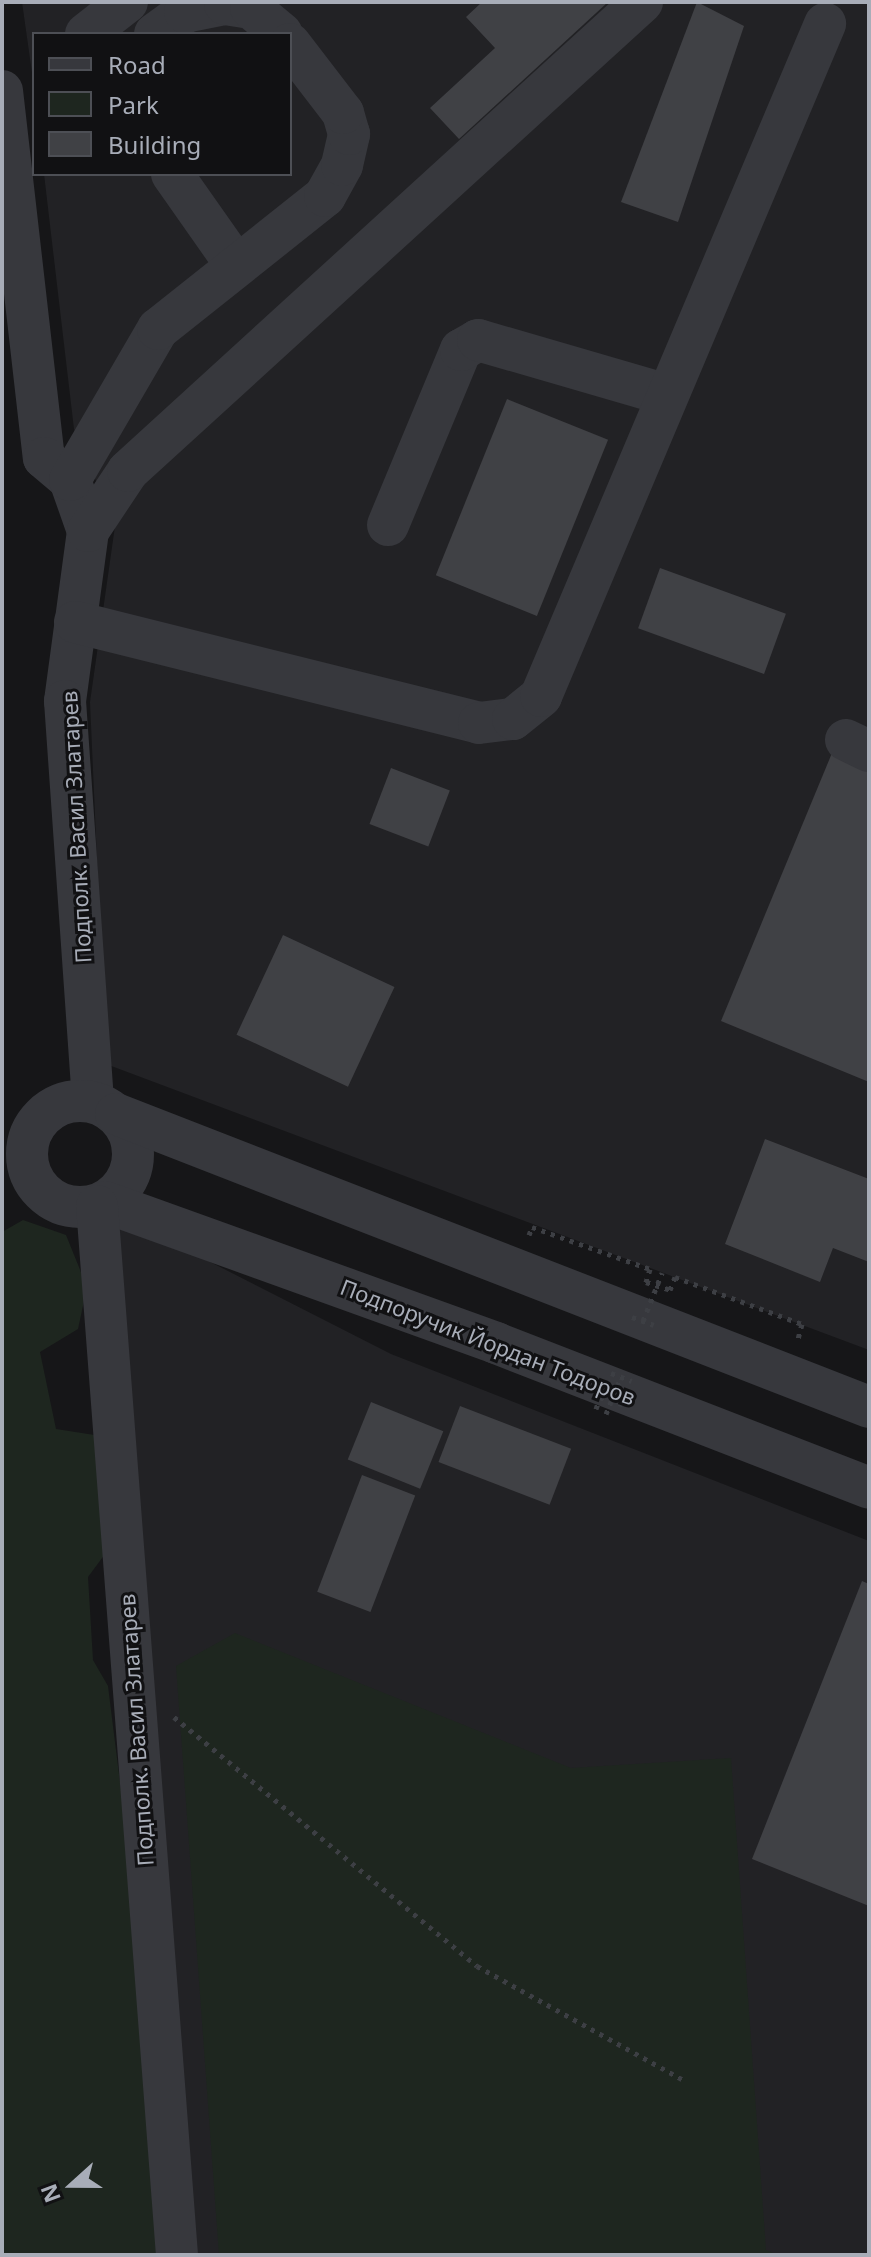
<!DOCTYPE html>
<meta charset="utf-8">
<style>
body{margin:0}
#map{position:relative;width:871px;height:2257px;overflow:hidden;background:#161618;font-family:"Noto Sans",sans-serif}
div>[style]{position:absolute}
.built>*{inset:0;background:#222225}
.green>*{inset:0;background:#1e261f}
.building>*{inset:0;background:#404145;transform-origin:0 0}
.path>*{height:5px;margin-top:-2.5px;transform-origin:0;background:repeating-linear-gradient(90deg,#3d3f44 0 4px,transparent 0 10px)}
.minor>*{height:42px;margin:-21px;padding:0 21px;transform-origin:21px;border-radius:21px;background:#37383d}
.minor>.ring{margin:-21px;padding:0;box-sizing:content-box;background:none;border:42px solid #37383d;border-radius:50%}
.path-bridge>*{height:5px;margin-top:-2.5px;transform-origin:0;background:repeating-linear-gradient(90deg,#3d3f44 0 4px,transparent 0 10px)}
span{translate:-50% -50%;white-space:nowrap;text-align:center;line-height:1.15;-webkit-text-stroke:6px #111113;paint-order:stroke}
.street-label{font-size:22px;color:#a8adb8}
.frame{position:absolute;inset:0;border:4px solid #a8adb8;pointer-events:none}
.legend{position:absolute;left:32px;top:32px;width:260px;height:144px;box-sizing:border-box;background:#111113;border:2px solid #4d4f55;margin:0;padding:10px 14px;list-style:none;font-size:24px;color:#a8adb8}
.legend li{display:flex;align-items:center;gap:16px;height:40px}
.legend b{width:40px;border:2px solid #4d4f55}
.north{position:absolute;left:32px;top:2145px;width:80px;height:80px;-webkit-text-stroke:6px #111113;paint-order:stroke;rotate:249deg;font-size:22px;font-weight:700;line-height:32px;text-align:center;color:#a8adb8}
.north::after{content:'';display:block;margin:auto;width:28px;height:36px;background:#a8adb8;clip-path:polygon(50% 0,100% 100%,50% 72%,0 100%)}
</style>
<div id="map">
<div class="built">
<i style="clip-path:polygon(22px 2px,869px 2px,869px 1350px,106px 1064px,90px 702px,115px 526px,74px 429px,44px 174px,290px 174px,290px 34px,34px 34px,34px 87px)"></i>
<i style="clip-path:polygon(116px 1214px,391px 1354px,869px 1541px,869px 2255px,186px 2255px)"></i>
</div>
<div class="green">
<i style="clip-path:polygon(23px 1220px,66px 1235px,87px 1287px,78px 1329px,40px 1352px,56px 1429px,101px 1436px,105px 1554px,88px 1577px,93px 1660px,108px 1686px,147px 1999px,168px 2255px,2px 2255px,2px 1232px)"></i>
<i style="clip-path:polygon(235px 1633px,571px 1768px,731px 1758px,766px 2250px,778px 2255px,219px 2255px,176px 1666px)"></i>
</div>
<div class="building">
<i style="clip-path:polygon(482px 2px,608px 2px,459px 139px,430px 108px,495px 48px,466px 17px)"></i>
<i style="clip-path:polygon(697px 2px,744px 26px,678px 222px,621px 202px)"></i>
<i style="left:507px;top:399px;width:109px;height:190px;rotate:22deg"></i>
<i style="left:660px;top:568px;width:134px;height:64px;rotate:20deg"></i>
<i style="clip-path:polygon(832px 753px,869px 769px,869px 1082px,721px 1021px)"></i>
<i style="left:391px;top:768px;width:63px;height:60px;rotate:21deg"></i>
<i style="left:283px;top:935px;width:123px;height:110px;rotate:25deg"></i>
<i style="clip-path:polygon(765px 1139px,869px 1179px,869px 1262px,833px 1248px,820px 1282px,725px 1244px)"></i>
<i style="left:371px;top:1402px;width:78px;height:62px;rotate:22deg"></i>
<i style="left:460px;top:1406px;width:119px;height:60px;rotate:21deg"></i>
<i style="left:362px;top:1475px;width:57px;height:125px;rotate:21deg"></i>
<i style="clip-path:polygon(862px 1581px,869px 1584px,869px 1906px,752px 1859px)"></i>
</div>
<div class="path">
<i style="left:529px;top:1235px;width:9px;rotate:-69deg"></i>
<i style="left:532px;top:1227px;width:125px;rotate:19.6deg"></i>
<i style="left:670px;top:1290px;width:14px;rotate:-69deg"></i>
<i style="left:675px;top:1277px;width:135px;rotate:20.3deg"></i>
<i style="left:802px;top:1324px;width:16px;rotate:105deg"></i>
<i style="left:174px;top:1717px;width:392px;rotate:39.4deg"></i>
<i style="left:477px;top:1966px;width:234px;rotate:28.9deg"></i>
</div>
<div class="minor">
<i style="left:86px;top:34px;width:52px;rotate:-38deg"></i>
<i style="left:155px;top:34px;width:37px;rotate:-36deg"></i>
<i style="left:185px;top:12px;width:41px;rotate:-11.3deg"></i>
<i style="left:225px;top:4px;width:26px;rotate:9deg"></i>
<i style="left:251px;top:8px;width:40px;rotate:40deg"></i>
<i style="left:2px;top:91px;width:369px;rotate:83.5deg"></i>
<i style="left:44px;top:458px;width:34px;rotate:40deg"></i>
<i style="left:70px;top:480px;width:54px;rotate:70.6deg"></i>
<i style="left:88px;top:531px;width:172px;rotate:97.7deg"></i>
<i style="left:65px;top:701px;width:401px;rotate:86deg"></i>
<i style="left:172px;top:174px;width:111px;rotate:54.9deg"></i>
<i style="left:70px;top:480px;width:175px;rotate:-59.8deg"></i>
<i style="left:158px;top:329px;width:213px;rotate:-38.5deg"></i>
<i style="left:325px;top:196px;width:35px;rotate:-61deg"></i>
<i style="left:342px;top:165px;width:32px;rotate:-77deg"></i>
<i style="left:349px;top:134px;width:22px;rotate:-106deg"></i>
<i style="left:343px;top:113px;width:87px;rotate:-127.5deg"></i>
<i style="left:388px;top:525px;width:190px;rotate:-67.4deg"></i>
<i style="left:461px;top:350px;width:20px;rotate:-30deg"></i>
<i style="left:478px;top:340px;width:194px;rotate:16.2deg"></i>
<i style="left:88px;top:531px;width:72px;rotate:-56.3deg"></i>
<i style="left:128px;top:471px;width:696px;rotate:-42.38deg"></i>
<i style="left:75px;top:622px;width:416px;rotate:14deg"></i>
<i style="left:479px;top:723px;width:34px;rotate:-7deg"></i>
<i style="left:513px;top:719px;width:36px;rotate:-39deg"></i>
<i style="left:541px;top:696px;width:730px;rotate:-67.09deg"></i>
<i style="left:846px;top:740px;width:25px;rotate:26deg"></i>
<i class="ring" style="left:27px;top:1101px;width:64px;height:64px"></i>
<i style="left:116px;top:1114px;width:808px;rotate:21.26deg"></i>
<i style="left:105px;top:1202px;width:416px;rotate:19.8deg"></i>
<i style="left:496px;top:1343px;width:400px;rotate:21.2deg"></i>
<i style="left:97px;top:1206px;width:1052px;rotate:85.64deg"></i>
</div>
<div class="path-bridge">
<i style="left:650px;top:1269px;width:14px;rotate:107deg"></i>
<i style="left:646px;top:1282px;width:25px;rotate:18deg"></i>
<i style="left:632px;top:1317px;width:23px;rotate:20deg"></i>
<i style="left:643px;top:1321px;width:52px;rotate:-68.4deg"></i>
<i style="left:611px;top:1373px;width:22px;rotate:21deg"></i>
<i style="left:596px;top:1409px;width:13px;rotate:-72deg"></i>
<i style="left:600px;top:1397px;width:25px;rotate:18deg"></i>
<i style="left:606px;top:1414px;width:40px;rotate:-68deg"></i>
</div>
<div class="street-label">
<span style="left:76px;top:827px;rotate:-93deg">Подполк. Васил Златарев</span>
<span style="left:488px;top:1342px;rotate:21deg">Подпоручик Йордан Тодоров</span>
<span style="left:136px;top:1730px;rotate:-94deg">Подполк. Васил Златарев</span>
</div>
<div class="frame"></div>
<ul class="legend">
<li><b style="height:10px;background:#37383d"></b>Road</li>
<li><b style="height:22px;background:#1e261f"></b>Park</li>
<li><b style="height:22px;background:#404145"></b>Building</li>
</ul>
<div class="north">N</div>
</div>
